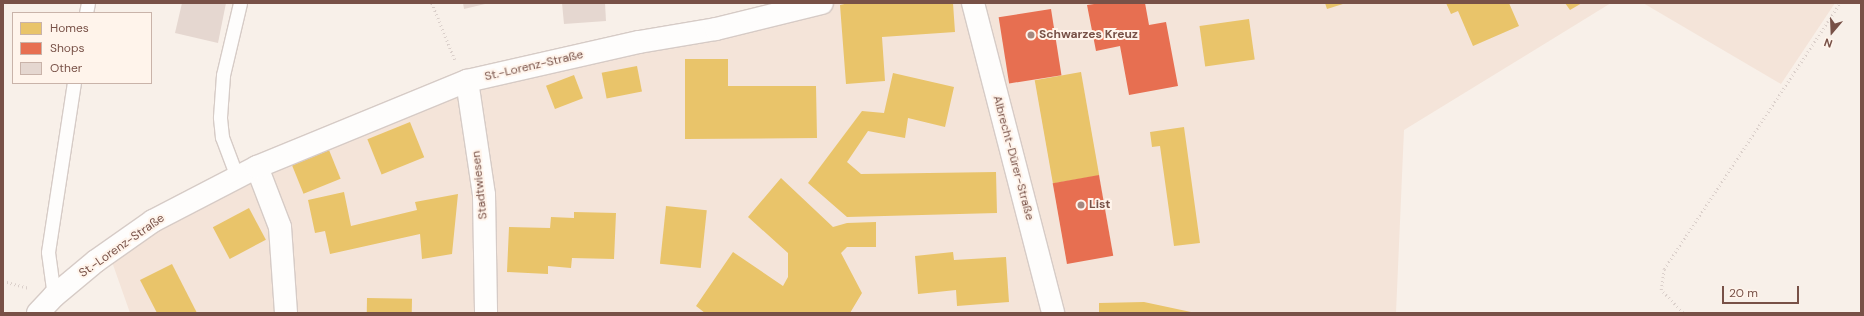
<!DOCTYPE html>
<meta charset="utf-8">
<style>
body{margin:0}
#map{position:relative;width:1864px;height:316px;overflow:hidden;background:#f8f0e9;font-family:"DM Sans",sans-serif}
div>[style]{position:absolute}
.residential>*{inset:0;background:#f4e4d9}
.homes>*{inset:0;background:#e9c46a;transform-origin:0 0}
.shops>*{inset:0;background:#e76f51;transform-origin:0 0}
.building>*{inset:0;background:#e5d7d0}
.path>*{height:2.5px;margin-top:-1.25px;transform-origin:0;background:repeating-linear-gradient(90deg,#dbd0cb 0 1px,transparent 0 4px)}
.roads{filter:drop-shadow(1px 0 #d6cbc6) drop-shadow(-1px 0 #d6cbc6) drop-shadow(0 1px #d6cbc6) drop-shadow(0 -1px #d6cbc6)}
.lane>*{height:13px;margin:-6.5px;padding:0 6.5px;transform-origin:6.5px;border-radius:6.5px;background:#fefdfc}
.street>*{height:22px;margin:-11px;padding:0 11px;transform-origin:11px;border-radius:11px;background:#fefdfc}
.secondary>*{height:22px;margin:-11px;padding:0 11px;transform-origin:11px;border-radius:11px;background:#fefdfc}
.dots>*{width:11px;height:11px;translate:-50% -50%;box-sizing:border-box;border:2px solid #fff4eb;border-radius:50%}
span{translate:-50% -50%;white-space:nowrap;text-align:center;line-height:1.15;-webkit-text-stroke:4px #fff4eb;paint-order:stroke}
.poi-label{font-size:12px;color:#785147;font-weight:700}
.left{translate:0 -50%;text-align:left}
.street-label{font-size:12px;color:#785147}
.frame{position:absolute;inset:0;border:4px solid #785147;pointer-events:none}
.legend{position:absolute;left:12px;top:12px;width:140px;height:72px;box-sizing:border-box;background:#fff4eb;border:1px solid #c9b3a9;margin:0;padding:5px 7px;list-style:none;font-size:12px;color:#785147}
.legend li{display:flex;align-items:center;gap:8px;height:20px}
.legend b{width:20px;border:1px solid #c9b3a9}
.north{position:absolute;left:1812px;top:12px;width:40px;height:40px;-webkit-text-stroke:3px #fff4eb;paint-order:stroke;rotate:199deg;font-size:11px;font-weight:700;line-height:16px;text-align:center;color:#785147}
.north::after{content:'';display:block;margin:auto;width:14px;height:18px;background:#785147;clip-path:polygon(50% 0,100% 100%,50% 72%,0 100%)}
.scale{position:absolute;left:1722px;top:286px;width:77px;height:18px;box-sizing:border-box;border:2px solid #785147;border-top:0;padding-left:5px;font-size:12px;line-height:14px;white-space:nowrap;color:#785147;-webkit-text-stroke:3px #fff4eb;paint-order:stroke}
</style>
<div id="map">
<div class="residential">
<i style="clip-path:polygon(783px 3px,1611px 3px,1404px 130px,1396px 313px,130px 313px,111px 259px,188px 196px,449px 75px)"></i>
<i style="clip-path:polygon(1643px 3px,1835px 3px,1781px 84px)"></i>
</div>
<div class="homes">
<i style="clip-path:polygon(849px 3px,953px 3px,955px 32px,882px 37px,885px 81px,846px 84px,840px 5px)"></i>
<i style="clip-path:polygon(1325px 3px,1346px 3px,1327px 9px)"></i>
<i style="clip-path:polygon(1446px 3px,1509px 3px,1519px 26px,1473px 46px,1458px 11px,1451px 14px)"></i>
<i style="clip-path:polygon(1565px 3px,1582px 3px,1570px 10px)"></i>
<i style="left:1249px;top:19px;width:41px;height:50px;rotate:82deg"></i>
<i style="clip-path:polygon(685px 59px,728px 59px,728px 86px,816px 86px,817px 138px,685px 139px)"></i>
<i style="left:637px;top:66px;width:26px;height:36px;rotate:79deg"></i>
<i style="left:1081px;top:72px;width:105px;height:47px;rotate:80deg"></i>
<i style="clip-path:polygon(893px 73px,954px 87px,945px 127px,908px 118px,905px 138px,868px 131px,847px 162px,861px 174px,996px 172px,997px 213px,847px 217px,808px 183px,862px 111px,884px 113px)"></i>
<i style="left:574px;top:75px;width:25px;height:30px;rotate:69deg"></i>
<i style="left:410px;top:122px;width:38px;height:46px;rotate:68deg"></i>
<i style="clip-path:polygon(1184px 127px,1200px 243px,1174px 246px,1160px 146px,1152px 147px,1150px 132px)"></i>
<i style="left:329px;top:150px;width:31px;height:40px;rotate:68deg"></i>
<i style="clip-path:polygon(781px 178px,833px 227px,847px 223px,876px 222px,876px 247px,847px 247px,841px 253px,862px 293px,850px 313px,705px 313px,696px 306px,733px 252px,783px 286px,788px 277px,788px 253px,748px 217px)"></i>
<i style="clip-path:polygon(344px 192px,351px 226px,417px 210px,415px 202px,458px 194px,452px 254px,422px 259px,420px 234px,330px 254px,325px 231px,315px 233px,308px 200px)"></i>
<i style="left:666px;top:206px;width:41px;height:58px;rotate:6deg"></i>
<i style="left:249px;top:208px;width:36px;height:41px;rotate:62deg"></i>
<i style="clip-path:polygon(574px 212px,616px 213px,614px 259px,572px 258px,571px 268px,548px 266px,548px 274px,507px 272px,509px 227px,550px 228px,551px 217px,574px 218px)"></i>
<i style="clip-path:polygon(953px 252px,954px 260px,1006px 257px,1009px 302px,957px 306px,956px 290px,918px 294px,915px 256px)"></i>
<i style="clip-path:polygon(172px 264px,197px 313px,157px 313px,140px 280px)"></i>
<i style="left:367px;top:298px;width:45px;height:15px;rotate:1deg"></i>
<i style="clip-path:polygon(1144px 302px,1191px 312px,1191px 313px,1099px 313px,1099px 303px)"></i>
</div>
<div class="shops">
<i style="clip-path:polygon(1101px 3px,1145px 3px,1149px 25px,1166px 22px,1178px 86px,1129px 95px,1120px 46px,1096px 51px,1087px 5px)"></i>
<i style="left:1051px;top:9px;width:67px;height:53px;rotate:81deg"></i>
<i style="left:1099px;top:175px;width:82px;height:47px;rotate:80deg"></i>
</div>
<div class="building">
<i style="clip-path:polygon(182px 3px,226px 3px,218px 43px,175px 33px)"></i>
<i style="clip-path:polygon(463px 3px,485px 3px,485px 4px,464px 9px)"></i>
<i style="clip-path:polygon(562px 3px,605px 3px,606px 21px,564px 24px)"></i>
</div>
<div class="path">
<i style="left:432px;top:3px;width:61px;rotate:68deg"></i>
<i style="left:3px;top:281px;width:27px;rotate:15deg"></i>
<i style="left:1683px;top:313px;width:32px;rotate:-134deg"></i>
<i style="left:1661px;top:290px;width:21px;rotate:-82deg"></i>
<i style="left:1664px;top:269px;width:319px;rotate:-56.5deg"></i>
</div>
<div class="roads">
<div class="lane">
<i style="left:86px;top:13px;width:10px;rotate:-79deg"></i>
<i style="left:237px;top:177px;width:43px;rotate:-110.6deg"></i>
<i style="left:222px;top:137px;width:20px;rotate:-96deg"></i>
<i style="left:220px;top:117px;width:42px;rotate:-85.9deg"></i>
<i style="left:223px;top:75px;width:74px;rotate:-76.7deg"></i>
<i style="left:54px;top:296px;width:44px;rotate:-97.8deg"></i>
<i style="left:48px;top:252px;width:171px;rotate:-81.3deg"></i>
</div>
<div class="street">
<i style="left:467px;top:81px;width:115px;rotate:81.5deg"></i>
<i style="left:484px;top:195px;width:118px;rotate:89deg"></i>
<i style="left:257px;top:167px;width:64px;rotate:69deg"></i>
<i style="left:280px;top:227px;width:86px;rotate:86deg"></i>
<i style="left:38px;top:313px;width:23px;rotate:-47deg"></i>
<i style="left:54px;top:296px;width:55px;rotate:-39.8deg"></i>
<i style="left:96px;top:261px;width:70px;rotate:-35.1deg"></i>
<i style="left:153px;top:221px;width:117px;rotate:-27.4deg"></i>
<i style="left:257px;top:167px;width:227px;rotate:-22.3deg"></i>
<i style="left:467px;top:81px;width:176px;rotate:-12.8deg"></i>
<i style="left:639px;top:42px;width:78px;rotate:-9.6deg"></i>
<i style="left:716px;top:29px;width:109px;rotate:-13.8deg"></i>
</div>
<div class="secondary">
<i style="left:973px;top:3px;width:320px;rotate:75.5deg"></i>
</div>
</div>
<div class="dots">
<i style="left:1031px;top:35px;background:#a58980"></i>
<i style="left:1081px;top:205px;background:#a58980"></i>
</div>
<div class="poi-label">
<span class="left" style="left:1039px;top:35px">Schwarzes Kreuz</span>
<span class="left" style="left:1089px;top:205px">List</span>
</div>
<div class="street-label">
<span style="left:534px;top:66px;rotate:-13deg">St.-Lorenz-Straße</span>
<span style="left:1013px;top:158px;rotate:75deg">Albrecht-Dürer-Straße</span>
<span style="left:480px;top:185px;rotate:-96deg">Stadtwiesen</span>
<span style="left:122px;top:246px;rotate:-35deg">St.-Lorenz-Straße</span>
</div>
<div class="frame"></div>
<ul class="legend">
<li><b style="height:11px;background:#e9c46a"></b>Homes</li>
<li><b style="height:11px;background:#e76f51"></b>Shops</li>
<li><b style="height:11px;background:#e5d7d0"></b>Other</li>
</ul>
<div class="north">N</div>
<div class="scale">20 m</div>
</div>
